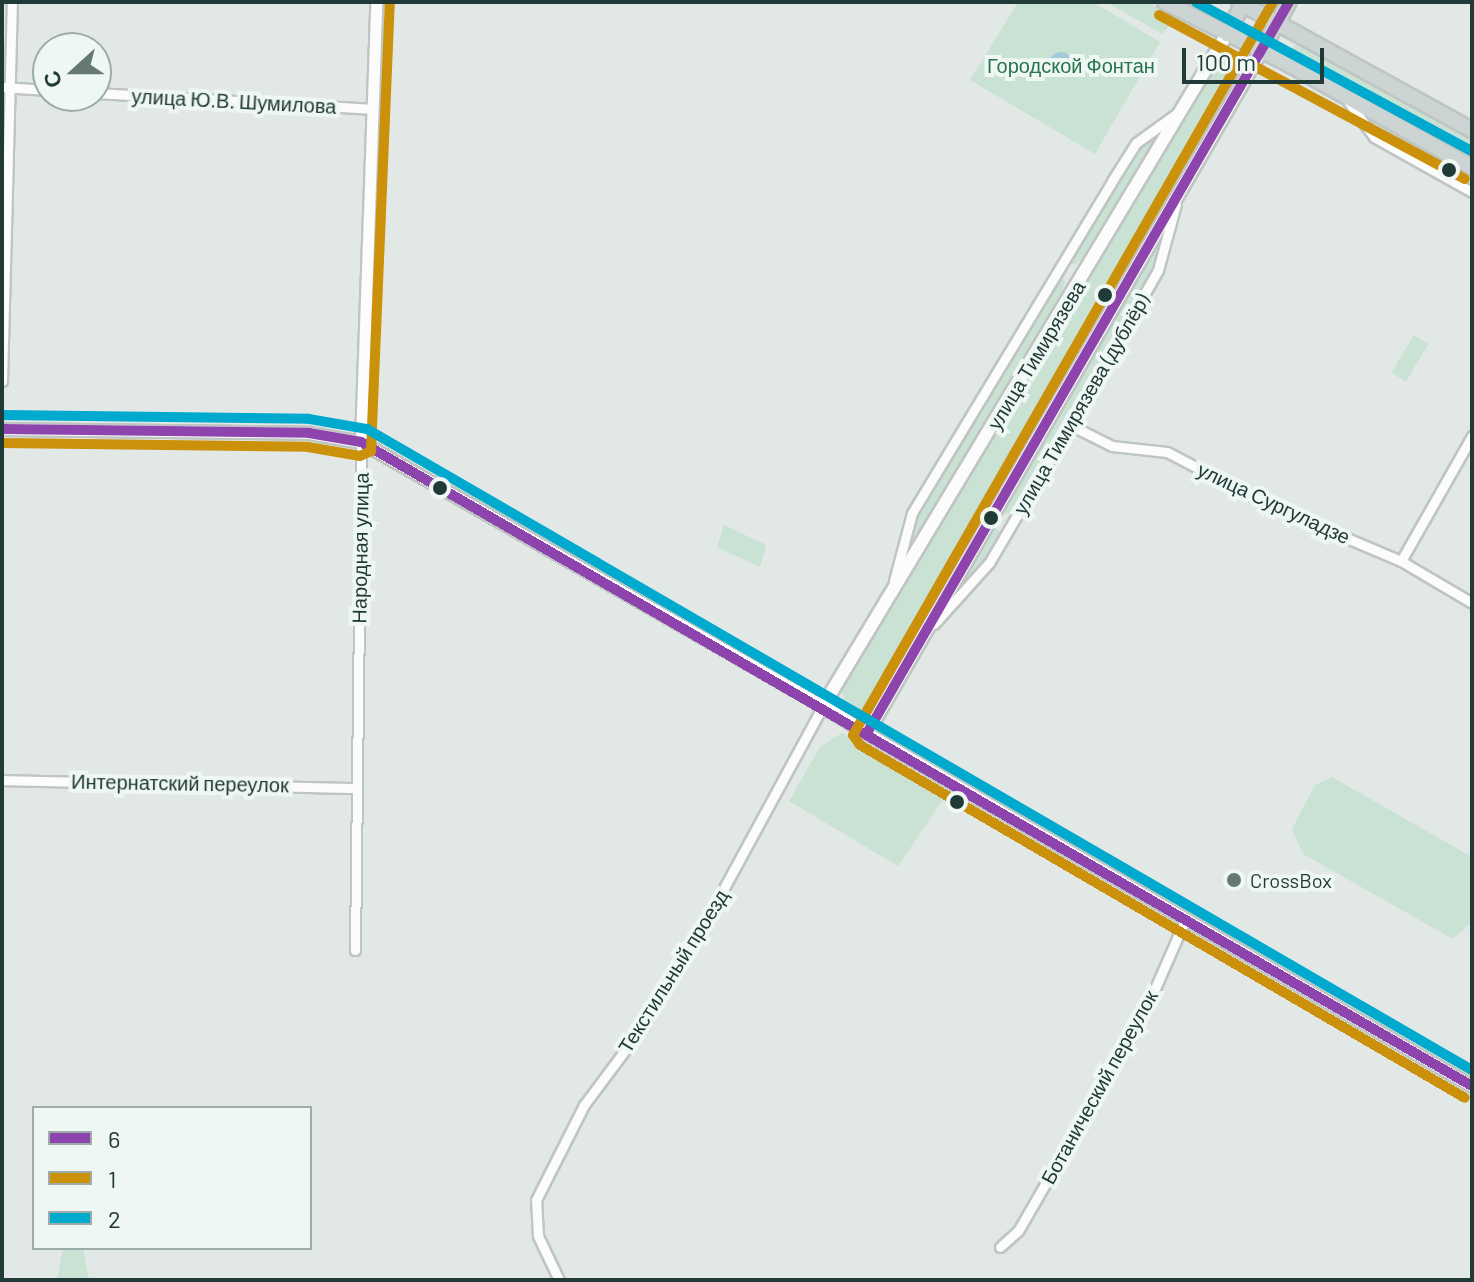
<!DOCTYPE html>
<meta charset="utf-8">
<style>
body{margin:0}
#map{position:relative;width:1474px;height:1282px;overflow:hidden;background:#e2e8e6;font-family:Barlow,sans-serif}
div>[style]{position:absolute}
.green>*{inset:0;background:#cae2d4;transform-origin:0 0}
.water>*{inset:0;background:#a1cbd8}
.round{border-radius:50%}
.roads{filter:drop-shadow(2px 0 #bfc5c3) drop-shadow(-2px 0 #bfc5c3) drop-shadow(0 2px #bfc5c3) drop-shadow(0 -2px #bfc5c3)}
.minor>*{height:9px;margin:-4.5px;padding:0 4.5px;transform-origin:4.5px;border-radius:4.5px;background:#fbfcfb}
.tertiary>*{height:11px;margin:-5.5px;padding:0 5.5px;transform-origin:5.5px;border-radius:5.5px;background:#fbfcfb}
.secondary>*{height:12px;margin:-6px;padding:0 6px;transform-origin:6px;border-radius:6px;background:#fbfcfb}
.primary>*{height:14px;margin:-7px;padding:0 7px;transform-origin:7px;border-radius:7px;background:#ccd5d3}
.bus-1>*{height:10px;margin:-5px;padding:0 5px;transform-origin:5px;border-radius:5px;background:#8e44ad}
.bus-2>*{height:10px;margin:-5px;padding:0 5px;transform-origin:5px;border-radius:5px;background:#cc910b}
.bus-3>*{height:10px;margin:-5px;padding:0 5px;transform-origin:5px;border-radius:5px;background:#00a9ce}
.dots>*{width:22px;height:22px;translate:-50% -50%;box-sizing:border-box;border:4px solid #eff7f4;border-radius:50%}
span{translate:-50% -50%;white-space:nowrap;text-align:center;line-height:1.15;-webkit-text-stroke:8px #eff7f4;paint-order:stroke}
.park-label{font-size:20px;color:#29734e}
.street-label{font-size:20px;color:#203b37}
.poi-label{font-size:20px;color:#203b37}
.left{translate:0 -50%;text-align:left}
.frame{position:absolute;inset:0;border:4px solid #203b37;pointer-events:none}
.legend{position:absolute;left:32px;top:1106px;width:280px;height:144px;box-sizing:border-box;background:#eff7f4;border:2px solid #9caca8;margin:0;padding:10px 14px;list-style:none;font-size:24px;color:#203b37}
.legend li{display:flex;align-items:center;gap:16px;height:40px}
.legend b{width:40px;border:2px solid #9caca8}
.north{position:absolute;left:32px;top:32px;width:80px;height:80px;box-sizing:border-box;background:#eff7f4;border:2px solid #9caca8;border-radius:50%;rotate:249deg;font-size:22px;font-weight:700;line-height:32px;text-align:center;color:#203b37}
.north::after{content:'';display:block;margin:auto;width:28px;height:36px;background:#647874;clip-path:polygon(50% 0,100% 100%,50% 72%,0 100%)}
.scale{position:absolute;left:1182px;top:48px;width:142px;height:36px;box-sizing:border-box;border:4px solid #203b37;border-top:0;padding-left:10px;font-size:24px;line-height:28px;white-space:nowrap;color:#203b37;-webkit-text-stroke:6px #eff7f4;paint-order:stroke}
</style>
<div id="map">
<div class="green">
<i style="clip-path:polygon(1018px 2px,1093px 2px,1160px 42px,1095px 154px,970px 80px)"></i>
<i style="clip-path:polygon(1106px 2px,1148px 2px,1176px 18px,1162px 34px)"></i>
<i style="clip-path:polygon(1298px 43px,1472px 141px,1472px 160px,1289px 58px,1288px 51px)"></i>
<i style="clip-path:polygon(1224px 59px,1238px 64px,1235px 82px,873px 709px,858px 716px,848px 712px,841px 688px,1212px 70px)"></i>
<i style="clip-path:polygon(1356px 108px,1425px 145px,1440px 159px,1436px 165px,1379px 134px)"></i>
<i style="clip-path:polygon(1164px 127px,1088px 252px,1075px 265px,1069px 262px,1060px 277px,1065px 281px,1061px 298px,899px 565px,912px 518px,1140px 144px)"></i>
<i style="clip-path:polygon(1166px 220px,1154px 265px,1010px 515px,1004px 512px,1009px 495px)"></i>
<i style="left:1414px;top:335px;width:17px;height:44px;rotate:31deg"></i>
<i style="clip-path:polygon(724px 525px,766px 545px,760px 567px,717px 547px)"></i>
<i style="clip-path:polygon(995px 528px,1000px 532px,978px 569px,944px 607px,978px 545px)"></i>
<i style="clip-path:polygon(842px 733px,945px 797px,898px 866px,789px 801px,820px 747px)"></i>
<i style="clip-path:polygon(1332px 777px,1472px 857px,1472px 922px,1453px 939px,1303px 854px,1292px 829px,1315px 785px)"></i>
<i style="clip-path:polygon(63px 1248px,83px 1248px,89px 1280px,57px 1280px)"></i>
</div>
<div class="water">
<i class="round" style="left:1049px;top:52px;width:24px;height:24px"></i>
</div>
<div class="roads">
<div class="minor">
<i style="left:2px;top:87px;width:46px;rotate:3.7deg"></i>
<i style="left:96px;top:93px;width:275px;rotate:3.3deg"></i>
<i style="left:1348px;top:101px;width:44px;rotate:54.2deg"></i>
<i style="left:1374px;top:137px;width:112px;rotate:29.3deg"></i>
<i style="left:2px;top:381px;width:379px;rotate:-88.5deg"></i>
<i style="left:1070px;top:425px;width:47px;rotate:26.6deg"></i>
<i style="left:1112px;top:446px;width:55px;rotate:6.2deg"></i>
<i style="left:1167px;top:452px;width:115px;rotate:27.5deg"></i>
<i style="left:1269px;top:505px;width:143px;rotate:23deg"></i>
<i style="left:1401px;top:561px;width:82px;rotate:30.6deg"></i>
<i style="left:1401px;top:561px;width:144px;rotate:-60.4deg"></i>
<i style="left:894px;top:581px;width:70px;rotate:-75.2deg"></i>
<i style="left:912px;top:513px;width:388px;rotate:-58.9deg"></i>
<i style="left:1112px;top:181px;width:45px;rotate:-57.7deg"></i>
<i style="left:1136px;top:143px;width:49px;rotate:-35.9deg"></i>
<i style="left:934px;top:624px;width:82px;rotate:-48deg"></i>
<i style="left:989px;top:563px;width:160px;rotate:-59.6deg"></i>
<i style="left:1070px;top:425px;width:178px;rotate:-60.4deg"></i>
<i style="left:1158px;top:270px;width:68px;rotate:-74.7deg"></i>
<i style="left:3px;top:780px;width:354px;rotate:1.3deg"></i>
<i style="left:355px;top:950px;width:508px;rotate:-89.32deg"></i>
<i style="left:1000px;top:1247px;width:24px;rotate:-42deg"></i>
<i style="left:1018px;top:1231px;width:256px;rotate:-60deg"></i>
<i style="left:1146px;top:1009px;width:97px;rotate:-66.3deg"></i>
<i style="left:559px;top:1280px;width:49px;rotate:-115.5deg"></i>
<i style="left:538px;top:1236px;width:36px;rotate:-93deg"></i>
<i style="left:536px;top:1200px;width:106px;rotate:-63.2deg"></i>
<i style="left:584px;top:1105px;width:99px;rotate:-53.2deg"></i>
<i style="left:643px;top:1026px;width:133px;rotate:-59.2deg"></i>
<i style="left:711px;top:912px;width:234px;rotate:-61.5deg"></i>
</div>
<div class="tertiary">
<i style="left:2px;top:429px;width:307px;rotate:0.7deg"></i>
<i style="left:309px;top:433px;width:53px;rotate:9.8deg"></i>
<i style="left:361px;top:442px;width:532px;rotate:29.74deg"></i>
<i style="left:361px;top:442px;width:440px;rotate:-88deg"></i>
<i style="left:867px;top:733px;width:700px;rotate:30.26deg"></i>
</div>
<div class="secondary">
<i style="left:1227px;top:34px;width:784px;rotate:121.01deg"></i>
<i style="left:823px;top:706px;width:52px;rotate:31.5deg"></i>
<i style="left:867px;top:733px;width:788px;rotate:-59.98deg"></i>
</div>
<div class="primary">
<i style="left:1165px;top:2px;width:140px;rotate:26.7deg"></i>
<i style="left:1290px;top:65px;width:209px;rotate:29.3deg"></i>
<i style="left:1239px;top:2px;width:266px;rotate:28.8deg"></i>
<i style="left:1227px;top:34px;width:36px;rotate:-62deg"></i>
<i style="left:1261px;top:51px;width:56px;rotate:-60.3deg"></i>
</div>
</div>
<div class="bus-1">
<i style="left:2px;top:429px;width:307px;rotate:0.7deg"></i>
<i style="left:309px;top:433px;width:53px;rotate:9.8deg"></i>
<i style="left:361px;top:442px;width:1284px;rotate:30.1deg"></i>
<i style="left:867px;top:733px;width:844px;rotate:-60deg"></i>
</div>
<div class="bus-2">
<i style="left:1273px;top:2px;width:845px;rotate:119.81deg"></i>
<i style="left:853px;top:735px;width:12px;rotate:55deg"></i>
<i style="left:860px;top:745px;width:700px;rotate:30.26deg"></i>
<i style="left:1159px;top:15px;width:347px;rotate:28.2deg"></i>
<i style="left:2px;top:443px;width:306px;rotate:0.7deg"></i>
<i style="left:308px;top:447px;width:53px;rotate:9.8deg"></i>
<i style="left:360px;top:456px;width:12px;rotate:-24deg"></i>
<i style="left:371px;top:451px;width:449px;rotate:-87.6deg"></i>
</div>
<div class="bus-3">
<i style="left:1196px;top:2px;width:314px;rotate:28.4deg"></i>
<i style="left:2px;top:415px;width:307px;rotate:0.7deg"></i>
<i style="left:309px;top:419px;width:59px;rotate:9.8deg"></i>
<i style="left:367px;top:429px;width:1277px;rotate:30.12deg"></i>
</div>
<div class="dots">
<i style="left:1449px;top:170px;background:#203b37"></i>
<i style="left:1105px;top:295px;background:#203b37"></i>
<i style="left:440px;top:488px;background:#203b37"></i>
<i style="left:991px;top:518px;background:#203b37"></i>
<i style="left:957px;top:802px;background:#203b37"></i>
<i style="left:1234px;top:880px;background:#647874"></i>
</div>
<div class="park-label">
<span style="left:1071px;top:65px">Городской Фонтан</span>
</div>
<div class="street-label">
<span style="left:234px;top:101px;rotate:3deg">улица Ю.В. Шумилова</span>
<span style="left:1036px;top:355px;rotate:-59deg">улица Тимирязева</span>
<span style="left:1081px;top:404px;rotate:-60deg">улица Тимирязева (дублёр)</span>
<span style="left:1274px;top:503px;rotate:25deg">улица Сургуладзе</span>
<span style="left:360px;top:548px;rotate:-89deg">Народная улица</span>
<span style="left:180px;top:783px;rotate:1deg">Интернатский переулок</span>
<span style="left:673px;top:971px;rotate:-58deg">Текстильный проезд</span>
<span style="left:1099px;top:1087px;rotate:-61deg">Ботанический переулок</span>
</div>
<div class="poi-label">
<span class="left" style="left:1250px;top:880px">CrossBox</span>
</div>
<div class="frame"></div>
<ul class="legend">
<li><b style="height:10px;background:#8e44ad"></b>6</li>
<li><b style="height:10px;background:#cc910b"></b>1</li>
<li><b style="height:10px;background:#00a9ce"></b>2</li>
</ul>
<div class="north">С</div>
<div class="scale">100 m</div>
</div>
